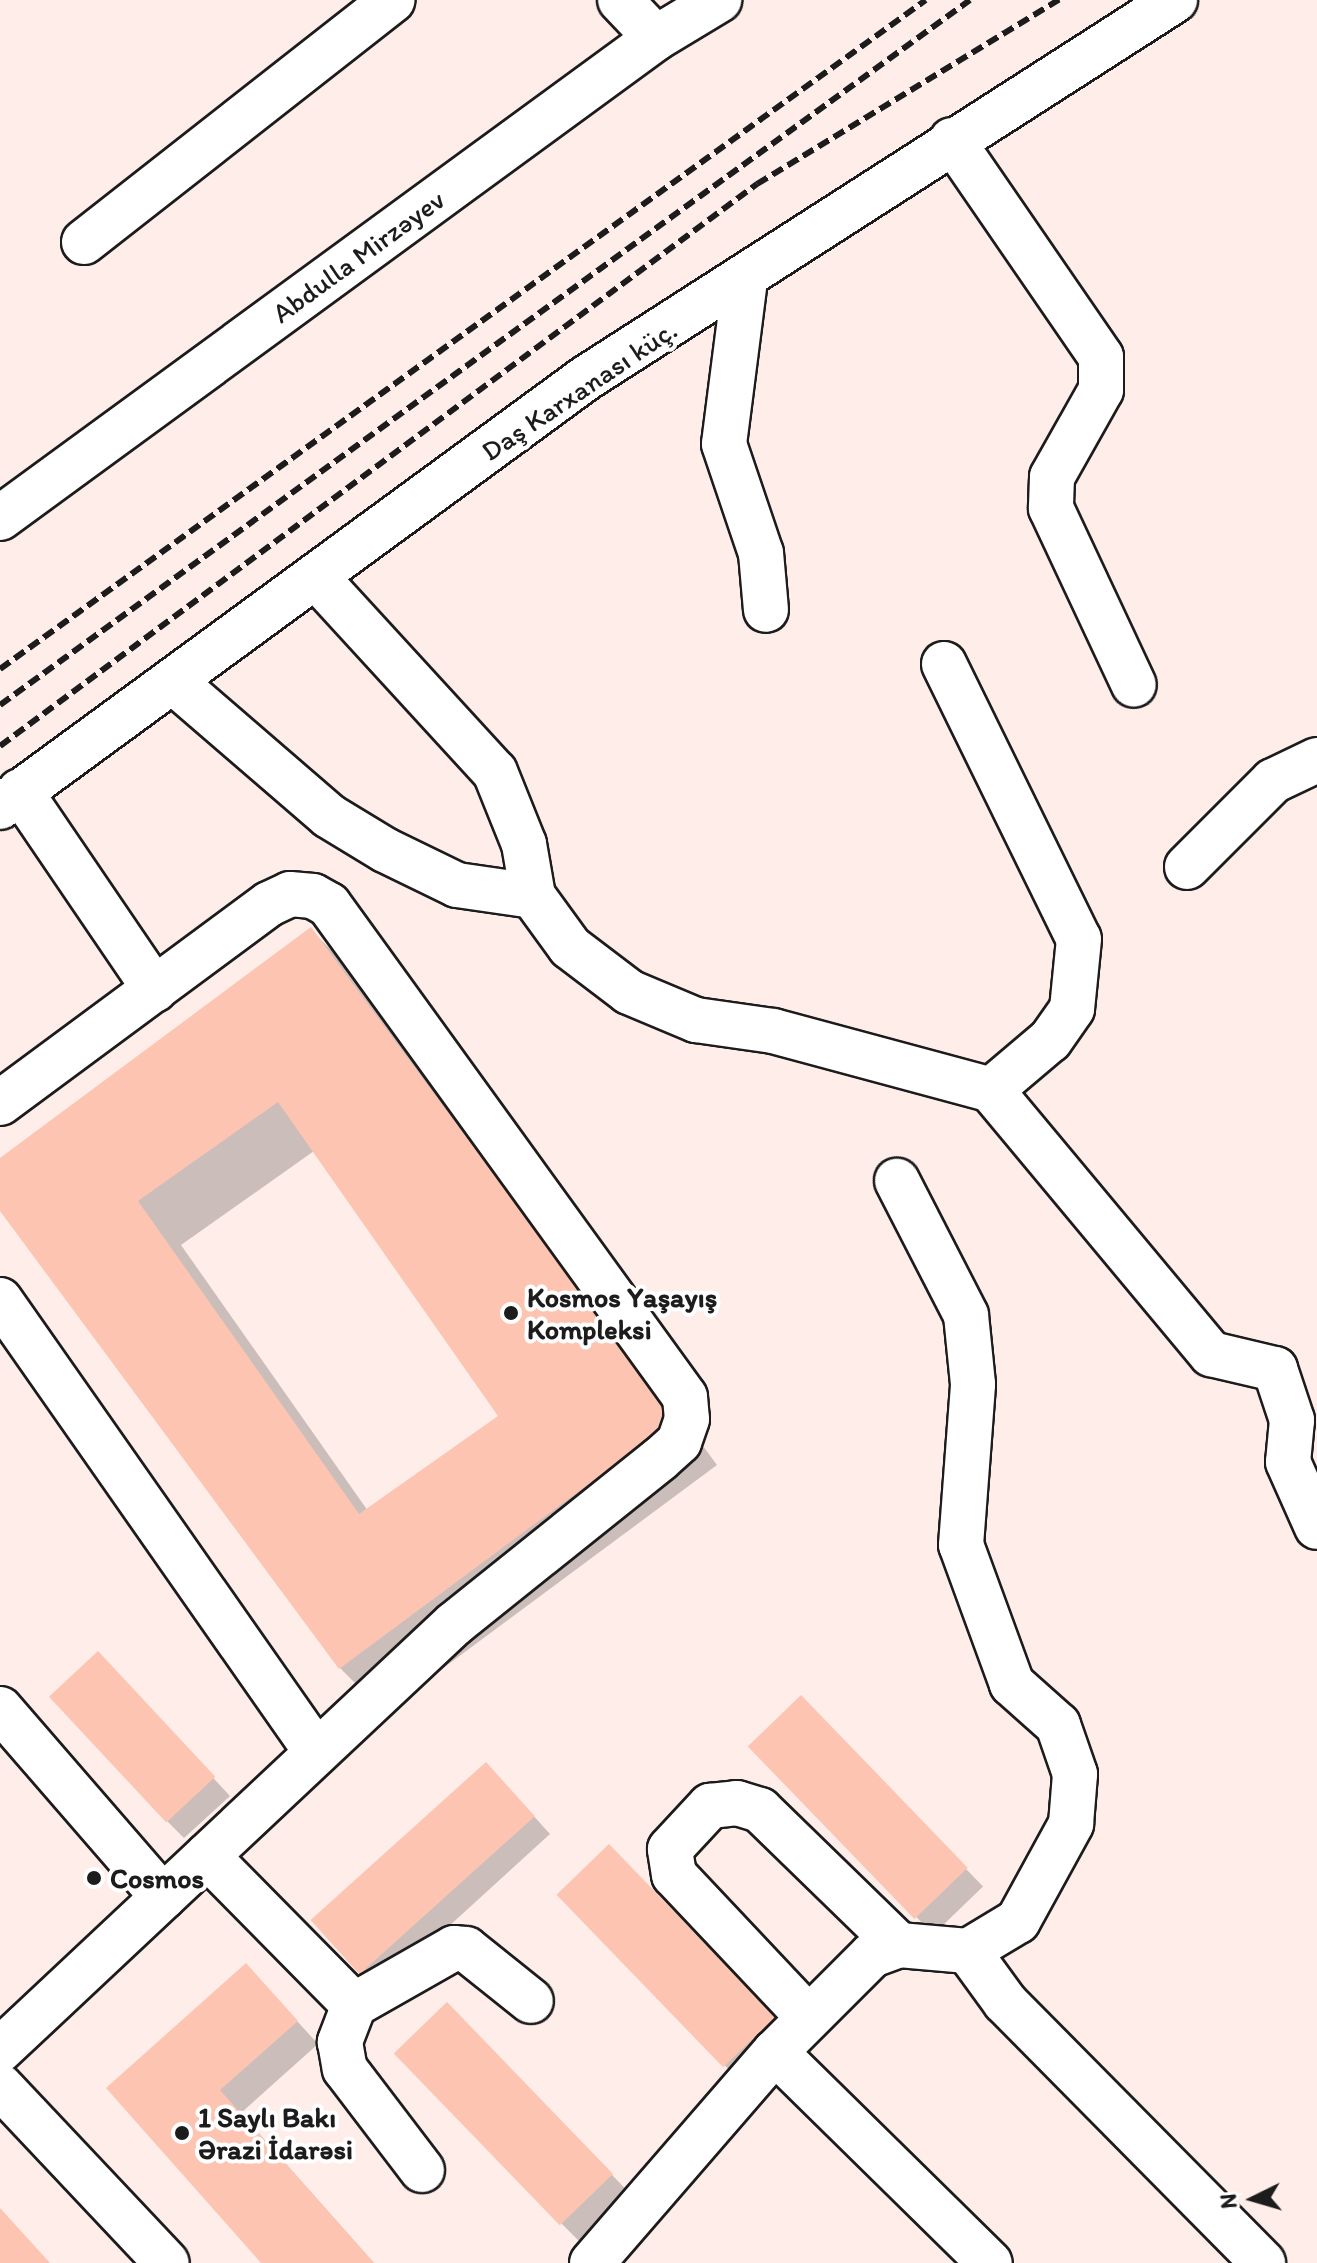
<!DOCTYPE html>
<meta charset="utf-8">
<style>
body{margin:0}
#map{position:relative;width:1317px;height:2263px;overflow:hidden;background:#feede8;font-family:Itim,sans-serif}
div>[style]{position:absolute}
.shadow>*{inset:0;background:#0003;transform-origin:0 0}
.building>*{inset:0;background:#fdc4b2;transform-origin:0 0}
.roads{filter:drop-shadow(2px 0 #1c1c1c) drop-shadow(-2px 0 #1c1c1c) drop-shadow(0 2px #1c1c1c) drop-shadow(0 -2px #1c1c1c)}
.minor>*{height:44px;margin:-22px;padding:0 22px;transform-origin:22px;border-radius:22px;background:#fff}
.rail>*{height:6px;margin-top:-3px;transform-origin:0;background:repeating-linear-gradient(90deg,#1c1c1c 0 12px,transparent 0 18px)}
.dots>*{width:22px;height:22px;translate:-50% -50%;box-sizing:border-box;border:4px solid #fff;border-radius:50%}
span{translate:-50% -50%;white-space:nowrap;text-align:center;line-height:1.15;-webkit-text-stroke:8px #fff;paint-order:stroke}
.street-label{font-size:28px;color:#1c1c1c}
.poi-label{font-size:28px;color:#1c1c1c;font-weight:700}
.left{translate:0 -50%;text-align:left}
.north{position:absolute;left:1213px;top:2159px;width:80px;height:80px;-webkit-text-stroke:6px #fff;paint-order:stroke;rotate:265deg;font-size:22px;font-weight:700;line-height:32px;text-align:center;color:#1c1c1c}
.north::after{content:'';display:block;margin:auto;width:28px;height:36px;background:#1c1c1c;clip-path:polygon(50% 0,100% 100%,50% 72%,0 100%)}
</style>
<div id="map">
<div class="shadow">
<i style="clip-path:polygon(evenodd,310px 929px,354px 973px,717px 1465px,384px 1712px,340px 1668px,0 1207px,0 1160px,310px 929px,314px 1151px,501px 1416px,368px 1511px,181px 1245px,314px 1151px)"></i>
<i style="clip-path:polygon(114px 1671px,230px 1796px,184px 1838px,167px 1821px)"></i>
<i style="left:801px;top:1698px;width:262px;height:69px;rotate:46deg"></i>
<i style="clip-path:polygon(502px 1781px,550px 1834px,379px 1990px,362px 1973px)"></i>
<i style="left:609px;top:1846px;width:262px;height:69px;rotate:46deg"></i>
<i style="clip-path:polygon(246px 1965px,318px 2044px,241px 2113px,374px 2263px,264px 2263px,109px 2088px)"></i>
<i style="clip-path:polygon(477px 2035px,642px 2206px,593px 2255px,562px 2224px)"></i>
</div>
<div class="building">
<i style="clip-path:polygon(evenodd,311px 927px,675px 1420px,339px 1669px,0 1211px,0 1158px,311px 927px,278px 1102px,498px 1416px,359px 1514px,138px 1201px,278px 1102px)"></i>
<i style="left:98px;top:1651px;width:172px;height:67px;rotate:47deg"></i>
<i style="left:801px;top:1695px;width:240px;height:74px;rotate:46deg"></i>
<i style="left:486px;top:1762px;width:73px;height:236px;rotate:48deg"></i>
<i style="left:609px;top:1844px;width:240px;height:73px;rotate:46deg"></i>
<i style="clip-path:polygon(246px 1963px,298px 2021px,220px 2090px,374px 2263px,261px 2263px,106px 2088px)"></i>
<i style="left:447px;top:2002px;width:239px;height:74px;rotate:46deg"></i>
<i style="clip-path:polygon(0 2208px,50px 2263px,0 2263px)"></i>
</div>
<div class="roads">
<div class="minor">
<i style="left:620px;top:0;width:52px;rotate:46.5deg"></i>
<i style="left:952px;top:140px;width:263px;rotate:55.5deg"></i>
<i style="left:1101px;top:357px;width:33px;rotate:90deg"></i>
<i style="left:1101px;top:390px;width:100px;rotate:119.4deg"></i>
<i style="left:1052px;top:477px;width:31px;rotate:92deg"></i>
<i style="left:1051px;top:508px;width:195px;rotate:64.9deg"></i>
<i style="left:84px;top:242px;width:392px;rotate:-38.1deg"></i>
<i style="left:745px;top:280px;width:165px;rotate:97.3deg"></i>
<i style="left:724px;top:444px;width:115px;rotate:71.3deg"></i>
<i style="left:761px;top:553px;width:57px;rotate:85deg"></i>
<i style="left:0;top:518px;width:813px;rotate:-36.19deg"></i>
<i style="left:656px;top:38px;width:74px;rotate:-31.1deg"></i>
<i style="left:317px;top:578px;width:263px;rotate:47.5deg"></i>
<i style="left:495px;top:772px;width:78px;rotate:68.1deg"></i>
<i style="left:524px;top:844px;width:53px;rotate:80.2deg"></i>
<i style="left:944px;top:664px;width:306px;rotate:63.9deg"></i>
<i style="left:1079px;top:939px;width:70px;rotate:95.7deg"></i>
<i style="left:1072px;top:1009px;width:38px;rotate:125deg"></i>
<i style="left:1050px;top:1040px;width:77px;rotate:139.7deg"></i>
<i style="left:991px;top:1090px;width:344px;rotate:50.2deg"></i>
<i style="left:1211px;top:1354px;width:66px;rotate:13.2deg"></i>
<i style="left:1275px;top:1369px;width:54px;rotate:71.6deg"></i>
<i style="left:1292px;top:1420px;width:42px;rotate:95.4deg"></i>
<i style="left:1288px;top:1462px;width:71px;rotate:66deg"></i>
<i style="left:175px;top:683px;width:203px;rotate:40.8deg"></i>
<i style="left:329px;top:816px;width:66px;rotate:31.3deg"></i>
<i style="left:385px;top:850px;width:80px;rotate:25.9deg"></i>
<i style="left:457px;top:885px;width:77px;rotate:8.2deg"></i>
<i style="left:533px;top:896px;width:63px;rotate:54deg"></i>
<i style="left:570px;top:947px;width:74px;rotate:37.3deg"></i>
<i style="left:629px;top:992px;width:73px;rotate:22.7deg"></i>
<i style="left:696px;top:1020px;width:78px;rotate:8.1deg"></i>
<i style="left:773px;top:1031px;width:226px;rotate:15.1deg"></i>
<i style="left:20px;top:791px;width:240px;rotate:55.8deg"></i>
<i style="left:0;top:807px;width:726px;rotate:-36.21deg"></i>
<i style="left:586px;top:378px;width:700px;rotate:-32.69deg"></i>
<i style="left:1187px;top:867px;width:122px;rotate:-45deg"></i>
<i style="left:1273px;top:781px;width:49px;rotate:-25.5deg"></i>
<i style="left:0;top:1103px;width:335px;rotate:-36.5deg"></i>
<i style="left:269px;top:904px;width:23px;rotate:-25deg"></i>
<i style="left:290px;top:894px;width:23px;rotate:5deg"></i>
<i style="left:313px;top:896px;width:18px;rotate:29deg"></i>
<i style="left:329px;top:905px;width:607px;rotate:54.11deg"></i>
<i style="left:685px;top:1397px;width:22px;rotate:85deg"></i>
<i style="left:687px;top:1419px;width:24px;rotate:109deg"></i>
<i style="left:679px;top:1442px;width:25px;rotate:138deg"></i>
<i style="left:660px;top:1459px;width:264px;rotate:141.3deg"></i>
<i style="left:454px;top:1624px;width:623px;rotate:136.82deg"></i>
<i style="left:0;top:1300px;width:549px;rotate:55.01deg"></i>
<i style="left:0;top:1709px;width:249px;rotate:49.1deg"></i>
<i style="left:207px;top:1856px;width:209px;rotate:45.4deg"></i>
<i style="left:354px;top:2005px;width:115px;rotate:-29.7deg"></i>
<i style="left:454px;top:1948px;width:12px;rotate:5deg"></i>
<i style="left:466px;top:1949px;width:83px;rotate:38.7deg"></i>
<i style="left:968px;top:1951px;width:63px;rotate:54deg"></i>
<i style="left:1005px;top:2002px;width:367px;rotate:45.3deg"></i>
<i style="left:354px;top:2005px;width:40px;rotate:111deg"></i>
<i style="left:340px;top:2042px;width:27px;rotate:80deg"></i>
<i style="left:345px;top:2069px;width:127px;rotate:52.7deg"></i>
<i style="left:808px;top:2017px;width:195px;rotate:-133.3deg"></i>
<i style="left:674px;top:1875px;width:26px;rotate:-99deg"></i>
<i style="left:670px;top:1849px;width:59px;rotate:-47.1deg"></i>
<i style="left:710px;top:1806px;width:27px;rotate:-6deg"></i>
<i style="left:737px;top:1803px;width:24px;rotate:17deg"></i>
<i style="left:760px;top:1810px;width:194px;rotate:44.2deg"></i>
<i style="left:775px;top:2052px;width:301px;rotate:44.5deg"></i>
<i style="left:0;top:2086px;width:243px;rotate:46.7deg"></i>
<i style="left:592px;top:2263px;width:279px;rotate:-49.1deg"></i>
<i style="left:775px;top:2052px;width:137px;rotate:-45deg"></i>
<i style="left:872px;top:1955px;width:29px;rotate:-20deg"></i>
<i style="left:899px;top:1945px;width:69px;rotate:5deg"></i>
<i style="left:968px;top:1951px;width:58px;rotate:-31deg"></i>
<i style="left:1018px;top:1921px;width:111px;rotate:-61.3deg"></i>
<i style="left:1071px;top:1824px;width:50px;rotate:-85.4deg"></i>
<i style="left:1075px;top:1774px;width:52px;rotate:-109.1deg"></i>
<i style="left:1058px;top:1725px;width:62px;rotate:-138.3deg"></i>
<i style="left:1012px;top:1684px;width:148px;rotate:-110.1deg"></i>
<i style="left:961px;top:1545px;width:161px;rotate:-85.7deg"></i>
<i style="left:973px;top:1384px;width:69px;rotate:-95.8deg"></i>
<i style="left:966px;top:1315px;width:151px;rotate:-117.2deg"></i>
</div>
</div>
<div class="rail">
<i style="left:0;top:669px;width:1142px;rotate:-35.85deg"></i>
<i style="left:0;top:705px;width:1199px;rotate:-36.01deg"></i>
<i style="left:0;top:746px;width:943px;rotate:-36.59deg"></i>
<i style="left:757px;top:184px;width:354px;rotate:-31.4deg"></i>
</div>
<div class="dots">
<i style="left:511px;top:1313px;background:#1c1c1c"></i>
<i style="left:94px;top:1878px;background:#1c1c1c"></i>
<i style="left:182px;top:2133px;background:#1c1c1c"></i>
</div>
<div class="street-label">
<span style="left:358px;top:256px;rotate:-36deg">Abdulla Mirzəyev</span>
<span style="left:579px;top:390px;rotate:-34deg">Daş Karxanası küç.</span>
</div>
<div class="poi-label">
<span class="left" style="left:527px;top:1313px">Kosmos Yaşayış<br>Kompleksi</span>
<span class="left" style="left:110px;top:1878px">Cosmos</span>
<span class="left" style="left:198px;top:2133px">1 Saylı Bakı<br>Ərazi İdarəsi</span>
</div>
<div class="north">N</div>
</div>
